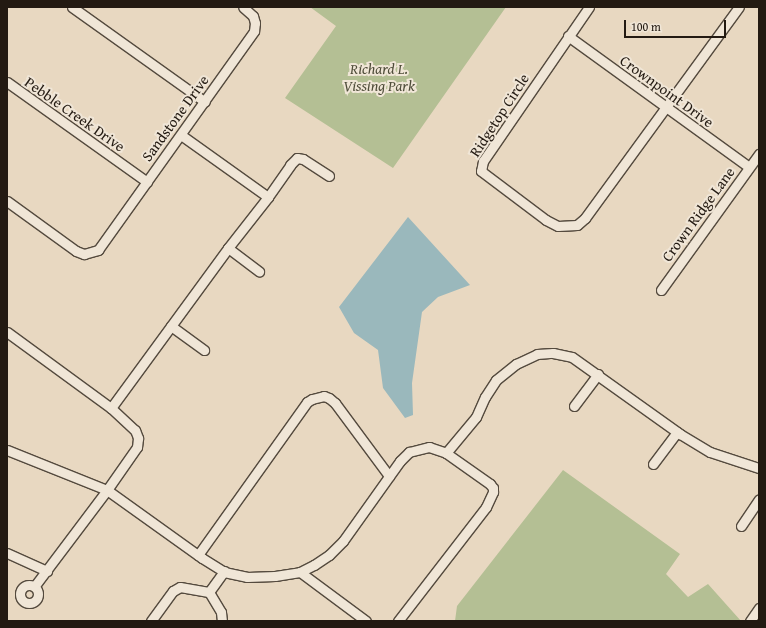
<!DOCTYPE html>
<style>
body{margin:0}
#map{position:relative;width:766px;height:628px;overflow:hidden;background:#e8d8c1;font-family:"Gentium Book Plus",serif}
div>[style]{position:absolute}
.green>*{inset:0;background:#b4bf94}
.water>*{inset:0;background:#9ab8bc}
.roads{filter:drop-shadow(1px 0 #544a3e) drop-shadow(-1px 0 #544a3e) drop-shadow(0 1px #544a3e) drop-shadow(0 -1px #544a3e)}
.minor>*{height:9px;margin:-4.5px;padding:0 4.5px;transform-origin:4.5px;border-radius:4.5px;background:#f0e6d7}
.minor>.ring{margin:-4.5px;padding:0;box-sizing:content-box;background:none;border:9px solid #f0e6d7;border-radius:50%}
span{translate:-50% -50%;white-space:nowrap;text-align:center;line-height:1.15;-webkit-text-stroke:4px #f0e6d7;paint-order:stroke}
.park-label{font-size:15px;color:#4e4c39;font-style:italic}
.street-label{font-size:15px;color:#231a12}
.frame{position:absolute;inset:0;border:8px solid #231a12;pointer-events:none}
.scale{position:absolute;left:624px;top:20px;width:102px;height:18px;box-sizing:border-box;border:2px solid #231a12;border-top:0;padding-left:5px;font-size:12px;line-height:14px;white-space:nowrap;color:#231a12;-webkit-text-stroke:3px #f0e6d7;paint-order:stroke}
</style>
<div id="map">
<div class="green">
<i style="clip-path:polygon(310px 7px,506px 7px,393px 168px,285px 98px,336px 26px)"></i>
<i style="clip-path:polygon(563px 470px,680px 554px,666px 574px,688px 597px,708px 584px,741px 621px,455px 621px,457px 606px)"></i>
</div>
<div class="water">
<i style="clip-path:polygon(408px 217px,470px 285px,438px 297px,422px 312px,412px 383px,413px 415px,405px 418px,383px 388px,378px 350px,354px 333px,339px 307px)"></i>
</div>
<div class="roads">
<div class="minor">
<i style="left:72px;top:7px;width:163px;rotate:35.5deg"></i>
<i style="left:589px;top:7px;width:187px;rotate:124.5deg"></i>
<i style="left:483px;top:161px;width:10px;rotate:101deg"></i>
<i style="left:481px;top:171px;width:81px;rotate:37deg"></i>
<i style="left:546px;top:220px;width:13px;rotate:27deg"></i>
<i style="left:558px;top:226px;width:19px;rotate:-3deg"></i>
<i style="left:577px;top:225px;width:11px;rotate:-41deg"></i>
<i style="left:585px;top:218px;width:261px;rotate:-53.9deg"></i>
<i style="left:568px;top:36px;width:223px;rotate:35.9deg"></i>
<i style="left:7px;top:82px;width:172px;rotate:35.5deg"></i>
<i style="left:181px;top:135px;width:107px;rotate:35.5deg"></i>
<i style="left:7px;top:201px;width:85px;rotate:35.9deg"></i>
<i style="left:76px;top:251px;width:9px;rotate:21deg"></i>
<i style="left:84px;top:254px;width:15px;rotate:-16deg"></i>
<i style="left:98px;top:250px;width:269px;rotate:-54.5deg"></i>
<i style="left:254px;top:31px;width:8px;rotate:-83deg"></i>
<i style="left:255px;top:23px;width:7px;rotate:-106deg"></i>
<i style="left:253px;top:16px;width:13px;rotate:-138deg"></i>
<i style="left:228px;top:248px;width:39px;rotate:37deg"></i>
<i style="left:661px;top:290px;width:168px;rotate:-54.2deg"></i>
<i style="left:171px;top:326px;width:41px;rotate:36deg"></i>
<i style="left:7px;top:332px;width:129px;rotate:36.2deg"></i>
<i style="left:111px;top:408px;width:198px;rotate:-53.8deg"></i>
<i style="left:228px;top:248px;width:65px;rotate:-51.9deg"></i>
<i style="left:268px;top:197px;width:39px;rotate:-55deg"></i>
<i style="left:290px;top:165px;width:10px;rotate:-45deg"></i>
<i style="left:297px;top:158px;width:6px;rotate:9deg"></i>
<i style="left:303px;top:159px;width:31px;rotate:33deg"></i>
<i style="left:574px;top:406px;width:40px;rotate:-53deg"></i>
<i style="left:111px;top:408px;width:33px;rotate:43deg"></i>
<i style="left:135px;top:430px;width:9px;rotate:69deg"></i>
<i style="left:138px;top:438px;width:9px;rotate:96deg"></i>
<i style="left:137px;top:447px;width:52px;rotate:124.9deg"></i>
<i style="left:107px;top:490px;width:117px;rotate:35.6deg"></i>
<i style="left:202px;top:558px;width:26px;rotate:32deg"></i>
<i style="left:224px;top:572px;width:24px;rotate:12deg"></i>
<i style="left:247px;top:577px;width:28px;rotate:-2deg"></i>
<i style="left:275px;top:576px;width:25px;rotate:-9deg"></i>
<i style="left:300px;top:572px;width:16px;rotate:-27deg"></i>
<i style="left:314px;top:565px;width:18px;rotate:-34deg"></i>
<i style="left:329px;top:555px;width:20px;rotate:-45deg"></i>
<i style="left:343px;top:541px;width:98px;rotate:-54.5deg"></i>
<i style="left:400px;top:461px;width:13px;rotate:-45deg"></i>
<i style="left:409px;top:452px;width:21px;rotate:-14deg"></i>
<i style="left:429px;top:447px;width:18px;rotate:19deg"></i>
<i style="left:7px;top:450px;width:108px;rotate:21.8deg"></i>
<i style="left:107px;top:490px;width:121px;rotate:127deg"></i>
<i style="left:653px;top:464px;width:40px;rotate:-53deg"></i>
<i style="left:741px;top:526px;width:32px;rotate:-56deg"></i>
<i style="left:7px;top:553px;width:44px;rotate:24.2deg"></i>
<i style="left:198px;top:555px;width:188px;rotate:-54.5deg"></i>
<i style="left:307px;top:402px;width:6px;rotate:-31deg"></i>
<i style="left:312px;top:399px;width:12px;rotate:-14deg"></i>
<i style="left:324px;top:396px;width:5px;rotate:22deg"></i>
<i style="left:329px;top:398px;width:8px;rotate:40deg"></i>
<i style="left:335px;top:403px;width:91px;rotate:53.5deg"></i>
<i style="left:300px;top:572px;width:82px;rotate:36.6deg"></i>
<i class="ring" style="left:20px;top:585px;width:9px;height:9px"></i>
<i style="left:209px;top:592px;width:26px;rotate:-54deg"></i>
<i style="left:151px;top:621px;width:37px;rotate:-54deg"></i>
<i style="left:173px;top:591px;width:8px;rotate:-30deg"></i>
<i style="left:180px;top:587px;width:29px;rotate:10deg"></i>
<i style="left:209px;top:592px;width:23px;rotate:59deg"></i>
<i style="left:221px;top:612px;width:9px;rotate:84deg"></i>
<i style="left:398px;top:621px;width:144px;rotate:-52.3deg"></i>
<i style="left:486px;top:507px;width:17px;rotate:-65deg"></i>
<i style="left:493px;top:492px;width:4px;rotate:-90deg"></i>
<i style="left:493px;top:488px;width:5px;rotate:-127deg"></i>
<i style="left:490px;top:484px;width:54px;rotate:-144.8deg"></i>
<i style="left:446px;top:453px;width:47px;rotate:-50.2deg"></i>
<i style="left:476px;top:417px;width:22px;rotate:-66deg"></i>
<i style="left:485px;top:397px;width:20px;rotate:-57deg"></i>
<i style="left:496px;top:380px;width:26px;rotate:-39deg"></i>
<i style="left:516px;top:364px;width:23px;rotate:-25deg"></i>
<i style="left:537px;top:354px;width:16px;rotate:-4deg"></i>
<i style="left:553px;top:353px;width:19px;rotate:12deg"></i>
<i style="left:572px;top:357px;width:133px;rotate:35.5deg"></i>
<i style="left:680px;top:434px;width:35px;rotate:31deg"></i>
<i style="left:710px;top:452px;width:52px;rotate:18.1deg"></i>
<i style="left:750px;top:621px;width:16px;rotate:-55deg"></i>
</div>
</div>
<div class="park-label">
<span style="left:379px;top:77px">Richard L.<br>Vissing Park</span>
</div>
<div class="street-label">
<span style="left:667px;top:91px;rotate:36deg">Crownpoint Drive</span>
<span style="left:75px;top:114px;rotate:35deg">Pebble Creek Drive</span>
<span style="left:499px;top:115px;rotate:-57deg">Ridgetop Circle</span>
<span style="left:175px;top:118px;rotate:-54deg">Sandstone Drive</span>
<span style="left:698px;top:214px;rotate:-54deg">Crown Ridge Lane</span>
</div>
<div class="frame"></div>
<div class="scale">100 m</div>
</div>
